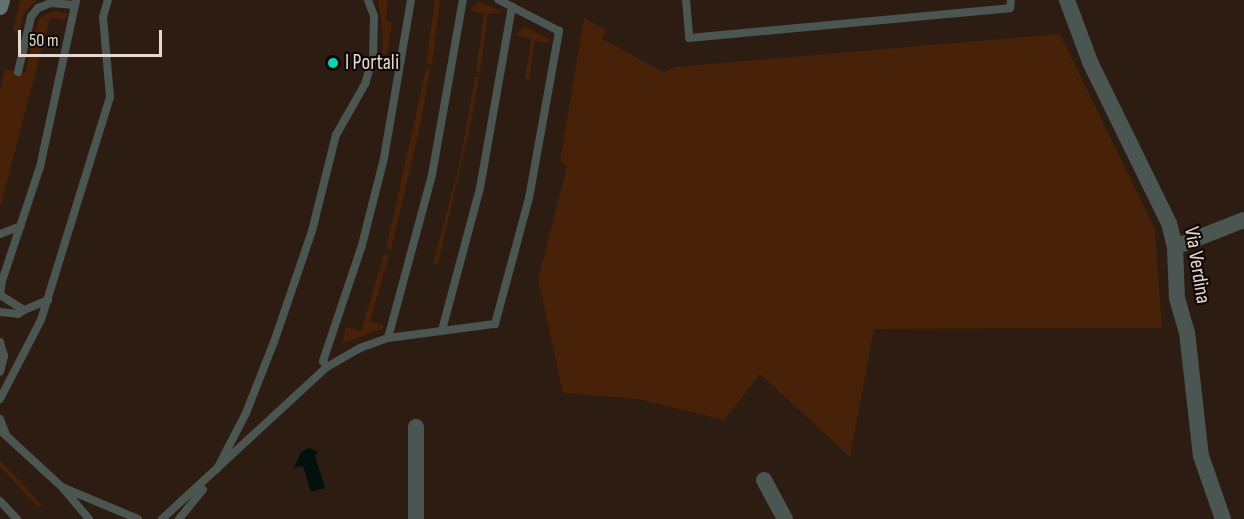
<!DOCTYPE html>
<style>
body{margin:0}
#map{position:relative;width:1244px;height:519px;overflow:hidden;background:#2d1c11;font-family:"Sofia Sans Condensed",sans-serif}
div>[style]{position:absolute}
.green>*{inset:0;background:#472108}
.water>*{inset:0;background:#03100c}
.service>*{height:8px;margin:-4px;padding:0 4px;transform-origin:4px;border-radius:4px;background:#4b5653}
.minor>*{height:16px;margin:-8px;padding:0 8px;transform-origin:8px;border-radius:8px;background:#4b5653}
.secondary>*{height:16px;margin:-8px;padding:0 8px;transform-origin:8px;border-radius:8px;background:#62746f}
.dots>*{width:16px;height:16px;translate:-50% -50%;box-sizing:border-box;border:3px solid #100805;border-radius:50%}
span{translate:-50% -50%;white-space:nowrap;text-align:center;line-height:1.15;-webkit-text-stroke:4.5px #100805;paint-order:stroke}
.poi-label{font-size:21px;color:#e5d8d1}
.left{translate:0 -50%;text-align:left}
.street-label{font-size:21px;color:#e5d8d1}
.scale{position:absolute;left:18px;top:30px;width:144px;height:27px;box-sizing:border-box;border:3px solid #e5d8d1;border-top:0;padding-left:8px;font-size:18px;line-height:21px;white-space:nowrap;color:#e5d8d1;-webkit-text-stroke:4px #100805;paint-order:stroke}
</style>
<div id="map">
<div class="green">
<i style="clip-path:polygon(20px 0,37px 0,24px 13px,20px 33px,13px 31px)"></i>
<i style="clip-path:polygon(378px 0,388px 0,386px 20px,392px 22px,387px 54px,382px 54px,383px 32px)"></i>
<i style="clip-path:polygon(435px 0,440px 0,432px 64px,426px 63px)"></i>
<i style="clip-path:polygon(478px 1px,503px 12px,488px 14px,480px 72px,476px 71px,484px 13px,470px 11px)"></i>
<i style="clip-path:polygon(52px 11px,67px 13px,65px 20px,50px 18px,0 208px,0 90px,5px 69px,25px 73px,39px 19px)"></i>
<i style="clip-path:polygon(584px 18px,606px 30px,602px 39px,664px 72px,675px 67px,1060px 34px,1155px 229px,1162px 328px,874px 329px,850px 457px,760px 374px,724px 420px,638px 399px,563px 393px,538px 279px,567px 166px,560px 162px)"></i>
<i style="clip-path:polygon(524px 26px,549px 39px,549px 43px,535px 41px,529px 80px,525px 79px,531px 39px,516px 36px)"></i>
<i style="clip-path:polygon(426px 69px,430px 69px,421px 122px,391px 250px,386px 249px)"></i>
<i style="clip-path:polygon(475px 77px,479px 77px,472px 118px,438px 264px,433px 263px,459px 167px)"></i>
<i style="clip-path:polygon(384px 254px,389px 256px,370px 321px,383px 325px,383px 328px,342px 344px,346px 327px,361px 331px)"></i>
<i style="clip-path:polygon(0 460px,42px 505px,39px 508px,0 467px)"></i>
</div>
<div class="water">
<i style="clip-path:polygon(309px 448px,318px 452px,315px 456px,325px 488px,311px 492px,303px 466px,294px 468px,301px 452px)"></i>
</div>
<div class="service">
<i style="left:686px;top:0;width:38px;rotate:85deg"></i>
<i style="left:689px;top:38px;width:322px;rotate:-5.3deg"></i>
<i style="left:1010px;top:8px;width:8px;rotate:-83deg"></i>
<i style="left:18px;top:72px;width:57px;rotate:-76.7deg"></i>
<i style="left:31px;top:17px;width:11px;rotate:-52deg"></i>
<i style="left:38px;top:8px;width:14px;rotate:-21deg"></i>
<i style="left:51px;top:3px;width:24px;rotate:5deg"></i>
<i style="left:0;top:234px;width:22px;rotate:-21deg"></i>
<i style="left:48px;top:300px;width:26px;rotate:157deg"></i>
<i style="left:24px;top:310px;width:28px;rotate:-148deg"></i>
<i style="left:0;top:295px;width:14px;rotate:-82deg"></i>
<i style="left:2px;top:281px;width:120px;rotate:-71.6deg"></i>
<i style="left:40px;top:167px;width:171px;rotate:-77.8deg"></i>
<i style="left:0;top:312px;width:18px;rotate:6deg"></i>
<i style="left:18px;top:314px;width:7px;rotate:-34deg"></i>
<i style="left:442px;top:330px;width:147px;rotate:-75deg"></i>
<i style="left:480px;top:188px;width:184px;rotate:-80deg"></i>
<i style="left:388px;top:338px;width:169px;rotate:-74.9deg"></i>
<i style="left:432px;top:175px;width:178px;rotate:-80deg"></i>
<i style="left:0;top:342px;width:15px;rotate:74deg"></i>
<i style="left:4px;top:356px;width:16px;rotate:104deg"></i>
<i style="left:327px;top:367px;width:7px;rotate:-124deg"></i>
<i style="left:323px;top:361px;width:122px;rotate:-71.4deg"></i>
<i style="left:362px;top:245px;width:90px;rotate:-75.8deg"></i>
<i style="left:384px;top:158px;width:160px;rotate:-80.3deg"></i>
<i style="left:0;top:399px;width:89px;rotate:-62.6deg"></i>
<i style="left:41px;top:320px;width:233px;rotate:-72.8deg"></i>
<i style="left:110px;top:97px;width:80px;rotate:-95deg"></i>
<i style="left:103px;top:17px;width:18px;rotate:-74deg"></i>
<i style="left:0;top:419px;width:17px;rotate:69deg"></i>
<i style="left:0;top:430px;width:84px;rotate:42.6deg"></i>
<i style="left:62px;top:487px;width:42px;rotate:49.8deg"></i>
<i style="left:217px;top:469px;width:63px;rotate:-62.6deg"></i>
<i style="left:246px;top:413px;width:76px;rotate:-68.5deg"></i>
<i style="left:274px;top:342px;width:117px;rotate:-71.1deg"></i>
<i style="left:312px;top:231px;width:99px;rotate:-76deg"></i>
<i style="left:336px;top:135px;width:59px;rotate:-60.4deg"></i>
<i style="left:365px;top:84px;width:27px;rotate:-73deg"></i>
<i style="left:373px;top:58px;width:42px;rotate:-88.6deg"></i>
<i style="left:374px;top:16px;width:17px;rotate:-111deg"></i>
<i style="left:64px;top:488px;width:80px;rotate:22.7deg"></i>
<i style="left:0;top:501px;width:25px;rotate:47deg"></i>
<i style="left:162px;top:519px;width:224px;rotate:-42.7deg"></i>
<i style="left:327px;top:367px;width:38px;rotate:-30deg"></i>
<i style="left:360px;top:348px;width:30px;rotate:-20deg"></i>
<i style="left:388px;top:338px;width:108px;rotate:-7.5deg"></i>
<i style="left:495px;top:324px;width:131px;rotate:-74.9deg"></i>
<i style="left:529px;top:198px;width:170px;rotate:-79.8deg"></i>
<i style="left:559px;top:31px;width:68px;rotate:-152.7deg"></i>
<i style="left:179px;top:519px;width:38px;rotate:-51deg"></i>
</div>
<div class="minor">
<i style="left:1067px;top:0;width:66px;rotate:69.6deg"></i>
<i style="left:1090px;top:62px;width:179px;rotate:63.9deg"></i>
<i style="left:1169px;top:223px;width:25px;rotate:76deg"></i>
<i style="left:1175px;top:247px;width:51px;rotate:87.8deg"></i>
<i style="left:1177px;top:298px;width:35px;rotate:74deg"></i>
<i style="left:1187px;top:332px;width:125px;rotate:83.6deg"></i>
<i style="left:1201px;top:456px;width:67px;rotate:70.8deg"></i>
<i style="left:1175px;top:247px;width:74px;rotate:-21.4deg"></i>
<i style="left:416px;top:427px;width:92px;rotate:90deg"></i>
<i style="left:764px;top:480px;width:44px;rotate:61.7deg"></i>
</div>
<div class="secondary">
<i style="left:0;top:7px;width:7px;rotate:-74deg"></i>
</div>
<div class="dots">
<i style="left:333px;top:63px;background:#0ad5b5"></i>
</div>
<div class="poi-label">
<span class="left" style="left:345px;top:63px">I Portali</span>
</div>
<div class="street-label">
<span style="left:1197px;top:265px;rotate:81deg">Via Verdina</span>
</div>
<div class="scale">50 m</div>
</div>
